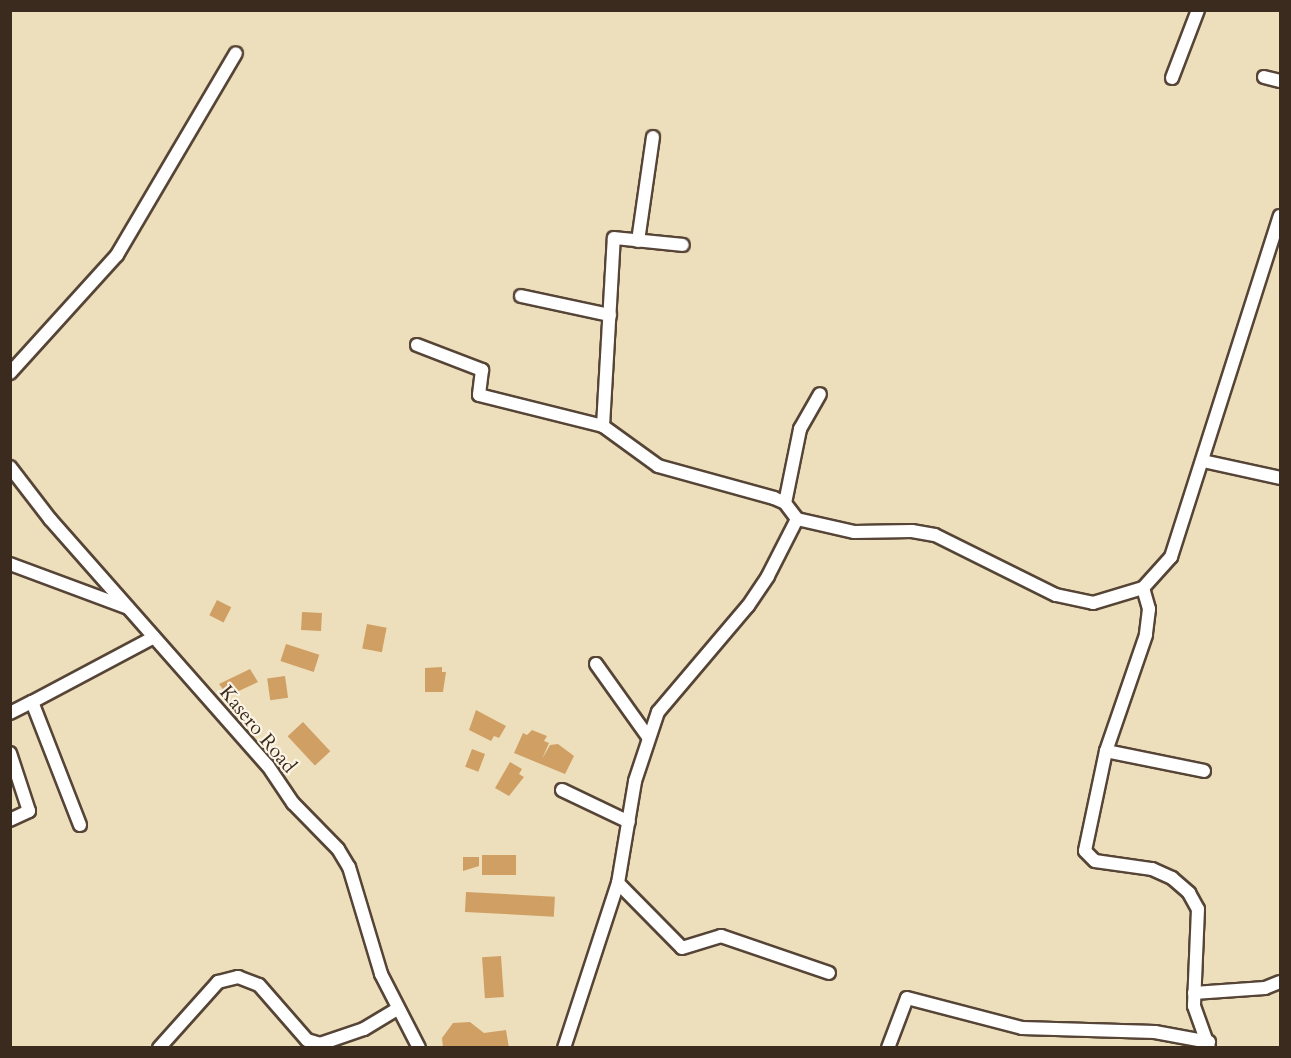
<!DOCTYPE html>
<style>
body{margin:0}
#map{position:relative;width:1291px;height:1058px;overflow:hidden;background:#eddfbc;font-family:Cardo,serif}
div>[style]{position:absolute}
.building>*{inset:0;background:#d09f63;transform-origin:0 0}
.roads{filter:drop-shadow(2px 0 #564536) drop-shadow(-2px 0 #564536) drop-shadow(0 2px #564536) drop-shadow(0 -2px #564536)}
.minor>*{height:12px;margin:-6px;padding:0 6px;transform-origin:6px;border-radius:6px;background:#fff}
span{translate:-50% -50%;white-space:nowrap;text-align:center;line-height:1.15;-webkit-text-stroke:4.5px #fcf5e5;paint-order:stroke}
.street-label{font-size:20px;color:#3b2a1e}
.frame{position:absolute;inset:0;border:12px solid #3b2a1e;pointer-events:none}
</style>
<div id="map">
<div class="building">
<i style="left:217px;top:600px;width:16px;height:17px;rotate:27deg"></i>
<i style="left:302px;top:612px;width:20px;height:18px;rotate:3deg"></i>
<i style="left:367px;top:624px;width:20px;height:25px;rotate:11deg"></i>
<i style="left:286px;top:644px;width:35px;height:18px;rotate:18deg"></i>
<i style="clip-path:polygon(442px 667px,442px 672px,446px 672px,443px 692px,425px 692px,425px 668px)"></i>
<i style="clip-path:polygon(250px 669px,258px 682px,228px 696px,219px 684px)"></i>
<i style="left:285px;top:676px;width:22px;height:18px;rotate:82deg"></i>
<i style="clip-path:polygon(476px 710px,506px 726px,499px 738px,494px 736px,491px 741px,469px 730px)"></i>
<i style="left:303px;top:722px;width:40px;height:21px;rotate:47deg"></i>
<i style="clip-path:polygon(532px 730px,547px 736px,544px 741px,549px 743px,542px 759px,550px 745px,558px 744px,574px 756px,565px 774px,514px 753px,523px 733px,527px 735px)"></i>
<i style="left:472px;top:749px;width:14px;height:19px;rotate:21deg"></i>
<i style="clip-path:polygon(510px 762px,522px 769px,519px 774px,524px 777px,509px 796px,495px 788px)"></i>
<i style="left:516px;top:855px;width:20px;height:34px;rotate:90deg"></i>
<i style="clip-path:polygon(463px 857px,479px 857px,479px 866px,463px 871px)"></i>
<i style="left:466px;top:892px;width:89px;height:20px;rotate:3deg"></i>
<i style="left:501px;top:956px;width:41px;height:19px;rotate:86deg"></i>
<i style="clip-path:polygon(470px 1022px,484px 1033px,506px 1030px,509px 1048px,443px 1048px,442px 1038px,453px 1023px)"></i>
</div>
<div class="roads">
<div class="minor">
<i style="left:1264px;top:77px;width:16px;rotate:14deg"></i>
<i style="left:1172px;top:78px;width:73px;rotate:-69.1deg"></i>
<i style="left:638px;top:241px;width:105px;rotate:-81.8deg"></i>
<i style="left:521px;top:296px;width:91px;rotate:12.1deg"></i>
<i style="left:417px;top:345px;width:70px;rotate:21deg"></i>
<i style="left:482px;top:370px;width:25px;rotate:97deg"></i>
<i style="left:479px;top:395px;width:128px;rotate:14deg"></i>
<i style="left:603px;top:426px;width:68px;rotate:36deg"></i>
<i style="left:658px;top:466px;width:120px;rotate:15.4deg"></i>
<i style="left:774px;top:498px;width:12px;rotate:24deg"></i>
<i style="left:785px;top:503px;width:20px;rotate:53deg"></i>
<i style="left:797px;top:519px;width:58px;rotate:12.8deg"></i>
<i style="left:854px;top:532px;width:58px;rotate:-1deg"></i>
<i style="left:912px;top:531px;width:23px;rotate:10deg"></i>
<i style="left:935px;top:535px;width:135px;rotate:26.4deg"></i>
<i style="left:1056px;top:595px;width:38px;rotate:12deg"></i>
<i style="left:1093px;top:603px;width:52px;rotate:-16.7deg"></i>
<i style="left:1143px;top:588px;width:42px;rotate:-47.9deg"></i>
<i style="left:1171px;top:557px;width:358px;rotate:-72.3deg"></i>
<i style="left:10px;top:373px;width:159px;rotate:-47.8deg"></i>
<i style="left:117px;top:255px;width:234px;rotate:-59.5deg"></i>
<i style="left:603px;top:426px;width:188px;rotate:-86.7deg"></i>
<i style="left:614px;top:238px;width:69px;rotate:5.8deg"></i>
<i style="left:1203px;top:461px;width:79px;rotate:12.4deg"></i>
<i style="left:10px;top:467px;width:66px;rotate:52.4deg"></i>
<i style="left:50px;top:519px;width:329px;rotate:48.6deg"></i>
<i style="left:268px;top:766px;width:45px;rotate:56deg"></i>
<i style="left:293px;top:803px;width:64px;rotate:45.6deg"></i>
<i style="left:338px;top:849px;width:21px;rotate:59deg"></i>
<i style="left:349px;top:867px;width:112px;rotate:73.3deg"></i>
<i style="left:381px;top:974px;width:83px;rotate:62.8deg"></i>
<i style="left:785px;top:503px;width:76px;rotate:-78.5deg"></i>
<i style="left:800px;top:429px;width:40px;rotate:-60.3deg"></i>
<i style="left:10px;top:564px;width:126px;rotate:20.4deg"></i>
<i style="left:1143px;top:588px;width:22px;rotate:74deg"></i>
<i style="left:1149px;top:609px;width:26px;rotate:97deg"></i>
<i style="left:1146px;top:635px;width:123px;rotate:109deg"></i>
<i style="left:1106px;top:751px;width:102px;rotate:101.9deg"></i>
<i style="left:1085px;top:851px;width:14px;rotate:45deg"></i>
<i style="left:1095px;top:861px;width:58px;rotate:8deg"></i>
<i style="left:1152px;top:869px;width:22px;rotate:24deg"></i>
<i style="left:1172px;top:878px;width:23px;rotate:41deg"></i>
<i style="left:1189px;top:893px;width:18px;rotate:61deg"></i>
<i style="left:1198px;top:909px;width:97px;rotate:92.4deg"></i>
<i style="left:1194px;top:1006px;width:45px;rotate:70.3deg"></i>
<i style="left:596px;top:664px;width:90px;rotate:54.5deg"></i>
<i style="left:10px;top:713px;width:25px;rotate:-27deg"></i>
<i style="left:1106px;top:751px;width:100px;rotate:11.5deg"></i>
<i style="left:10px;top:753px;width:61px;rotate:71.9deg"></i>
<i style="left:29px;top:811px;width:21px;rotate:155deg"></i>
<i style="left:562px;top:790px;width:74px;rotate:25.5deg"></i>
<i style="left:80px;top:825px;width:132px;rotate:-111.3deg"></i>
<i style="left:32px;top:702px;width:138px;rotate:-28deg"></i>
<i style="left:618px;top:883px;width:91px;rotate:45.4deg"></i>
<i style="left:682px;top:948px;width:41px;rotate:-17.1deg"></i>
<i style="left:721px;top:936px;width:114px;rotate:18.9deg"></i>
<i style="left:1194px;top:993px;width:71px;rotate:-4deg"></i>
<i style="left:1265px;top:988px;width:16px;rotate:-22deg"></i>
<i style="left:159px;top:1048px;width:89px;rotate:-48.2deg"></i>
<i style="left:218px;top:982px;width:21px;rotate:-14deg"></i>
<i style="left:238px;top:977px;width:22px;rotate:21deg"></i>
<i style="left:259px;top:985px;width:73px;rotate:48.9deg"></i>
<i style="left:307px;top:1040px;width:14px;rotate:17deg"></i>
<i style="left:320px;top:1044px;width:46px;rotate:-18.8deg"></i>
<i style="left:364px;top:1029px;width:39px;rotate:-31deg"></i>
<i style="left:564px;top:1048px;width:174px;rotate:-71.9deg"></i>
<i style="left:618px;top:883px;width:103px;rotate:-80.5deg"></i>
<i style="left:635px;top:781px;width:73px;rotate:-71.6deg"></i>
<i style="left:658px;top:712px;width:139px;rotate:-49.7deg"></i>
<i style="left:748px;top:606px;width:36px;rotate:-56deg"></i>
<i style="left:768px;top:576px;width:64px;rotate:-63deg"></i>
<i style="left:888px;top:1048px;width:53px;rotate:-69.2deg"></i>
<i style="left:907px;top:998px;width:119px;rotate:14.6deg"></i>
<i style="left:1022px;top:1028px;width:133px;rotate:1.7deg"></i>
<i style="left:1155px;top:1032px;width:55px;rotate:10.5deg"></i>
</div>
</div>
<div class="street-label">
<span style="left:258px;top:729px;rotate:50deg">Kasero Road</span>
</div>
<div class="frame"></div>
</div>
